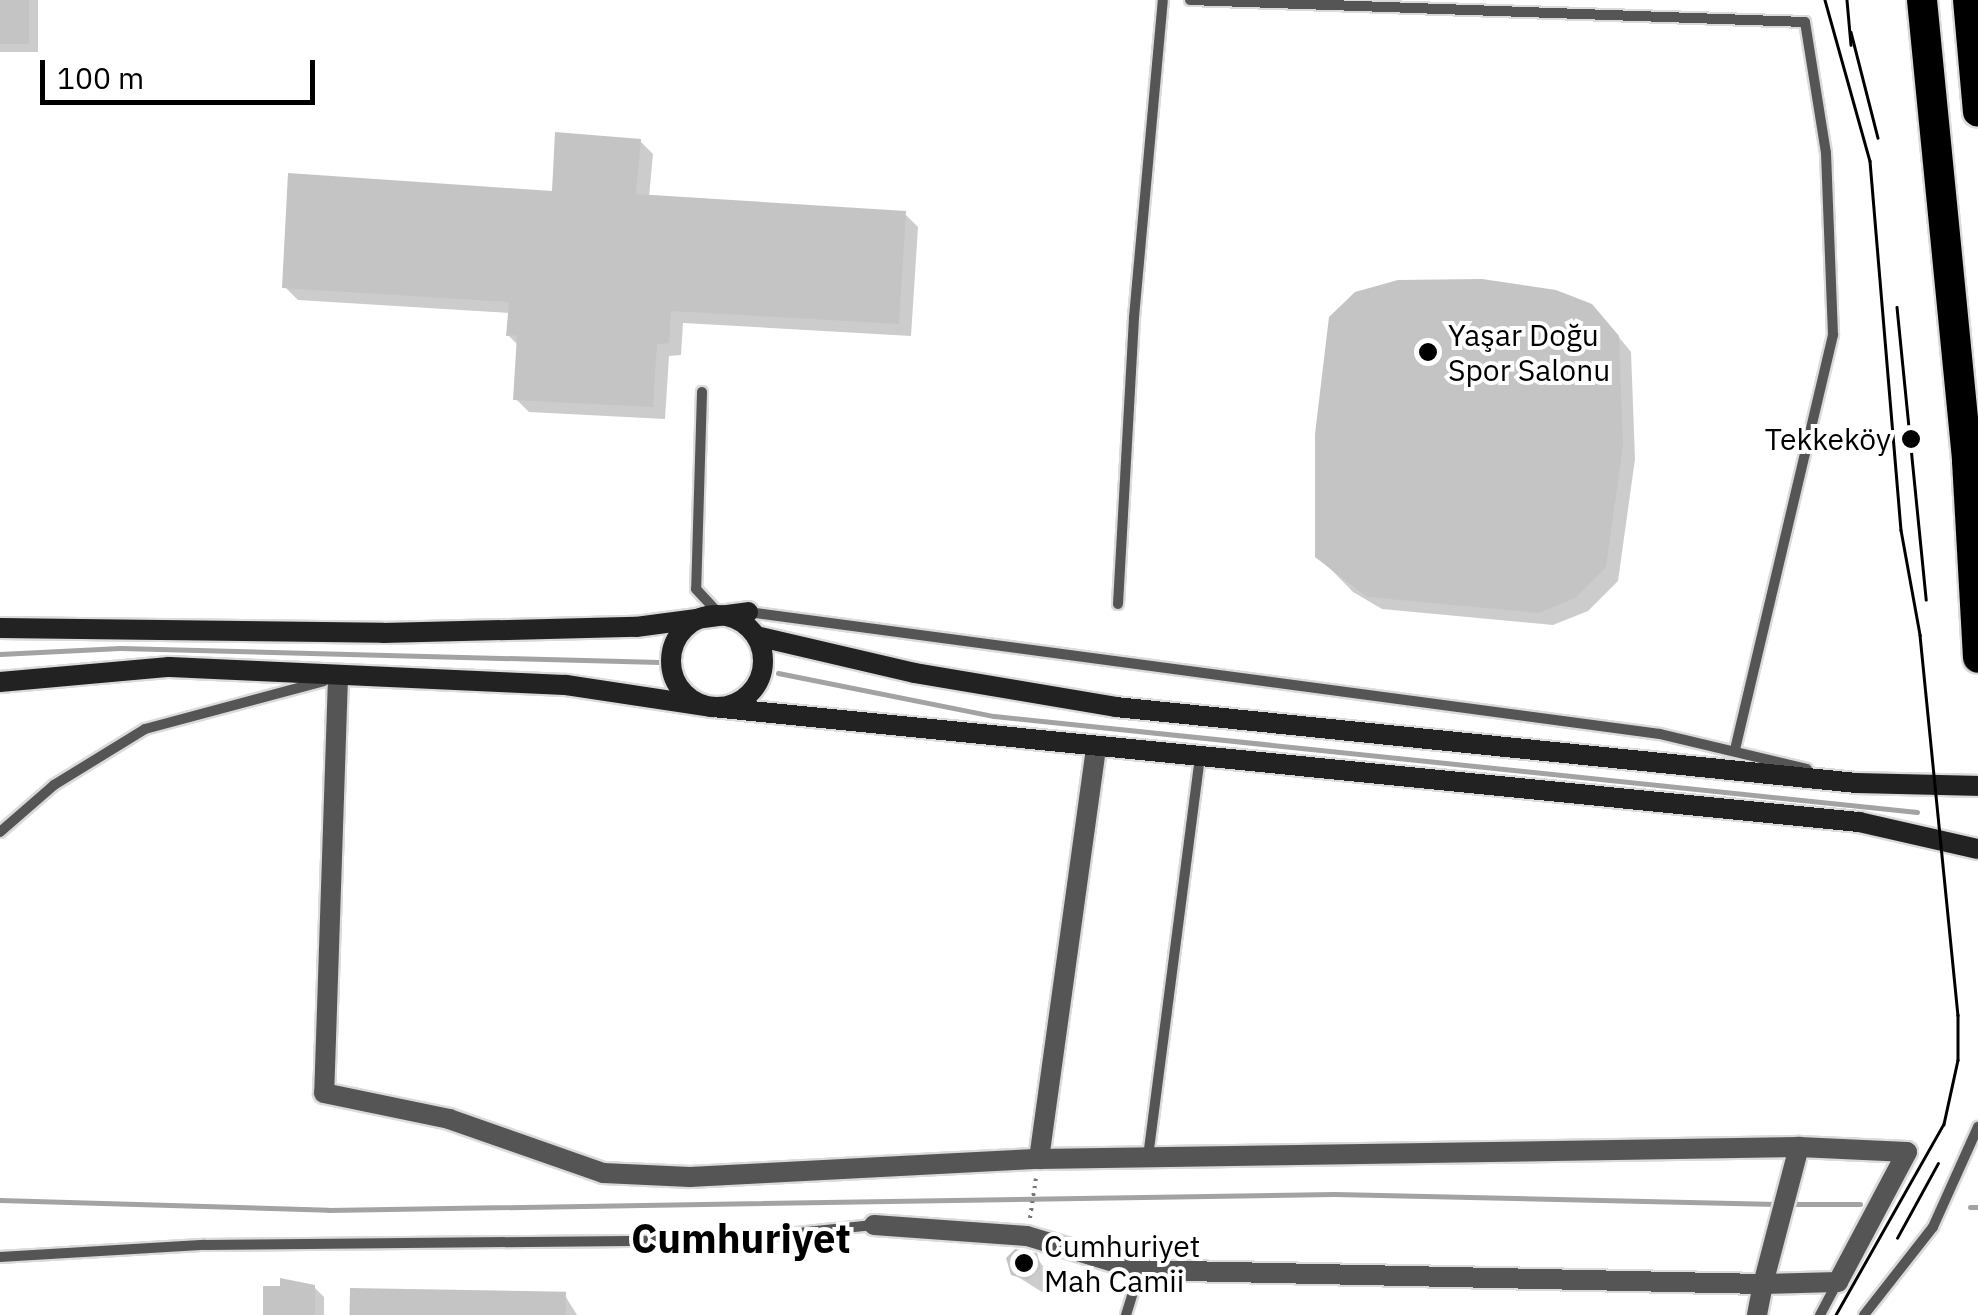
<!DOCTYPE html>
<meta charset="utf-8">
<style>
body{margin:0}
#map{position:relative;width:1978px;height:1315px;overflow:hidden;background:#fff;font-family:"IBM Plex Sans",sans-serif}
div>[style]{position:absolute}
.shadow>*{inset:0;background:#0003;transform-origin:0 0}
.stream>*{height:5px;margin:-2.5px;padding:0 2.5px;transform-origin:2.5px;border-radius:2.5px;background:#a3a3a3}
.building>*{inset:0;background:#c4c4c4;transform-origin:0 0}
.path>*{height:4px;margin-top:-2px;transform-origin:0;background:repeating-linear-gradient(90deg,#777 0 2.5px,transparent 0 7.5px)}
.roads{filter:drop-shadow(2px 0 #dbdbdb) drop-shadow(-2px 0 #dbdbdb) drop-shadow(0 2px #dbdbdb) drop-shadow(0 -2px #dbdbdb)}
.lane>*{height:10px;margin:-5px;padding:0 5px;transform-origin:5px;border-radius:5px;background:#555}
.street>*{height:20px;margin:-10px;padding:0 10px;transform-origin:10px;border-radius:10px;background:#555}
.secondary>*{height:20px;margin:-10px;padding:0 10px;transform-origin:10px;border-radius:10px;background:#222}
.secondary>.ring{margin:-10px;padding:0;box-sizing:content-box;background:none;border:20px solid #222;border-radius:50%}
.highway>*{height:30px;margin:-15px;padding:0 15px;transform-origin:15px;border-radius:15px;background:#000}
.tram>*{height:2.5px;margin:-1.25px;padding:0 1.25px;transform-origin:1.25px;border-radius:1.25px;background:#000}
.dots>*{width:28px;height:28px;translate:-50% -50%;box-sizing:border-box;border:5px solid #fff;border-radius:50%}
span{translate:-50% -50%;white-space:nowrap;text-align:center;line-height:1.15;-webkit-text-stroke:8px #fff;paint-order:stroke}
.poi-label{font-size:30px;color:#000}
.left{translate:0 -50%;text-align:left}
.right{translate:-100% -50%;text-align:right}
.district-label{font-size:40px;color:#000;font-weight:700}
.scale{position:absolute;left:40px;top:60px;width:275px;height:45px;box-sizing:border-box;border:5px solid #000;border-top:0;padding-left:12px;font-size:30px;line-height:35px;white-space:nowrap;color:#000;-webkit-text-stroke:8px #fff;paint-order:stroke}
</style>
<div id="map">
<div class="shadow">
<i style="left:0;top:0;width:38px;height:52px"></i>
<i style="clip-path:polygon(640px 141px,653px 154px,649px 197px,904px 213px,918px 227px,911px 336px,683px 323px,681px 355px,669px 356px,665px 419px,529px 412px,516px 399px,519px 346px,508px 335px,510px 313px,298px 300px,285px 287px,555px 193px)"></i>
<i style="clip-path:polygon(1605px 320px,1631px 352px,1635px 459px,1618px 581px,1588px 611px,1553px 625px,1382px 609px,1353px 592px,1318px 556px)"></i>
<i style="clip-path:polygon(1036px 1256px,1053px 1281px,1042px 1292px,1013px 1274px)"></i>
<i style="clip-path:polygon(314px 1287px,324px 1297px,324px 1315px,266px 1315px)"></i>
<i style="clip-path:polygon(564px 1294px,577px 1315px,352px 1315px)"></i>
</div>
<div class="stream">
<i style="left:0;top:654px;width:120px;rotate:-2.9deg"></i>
<i style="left:120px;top:648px;width:540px;rotate:1.49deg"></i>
<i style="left:778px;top:673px;width:220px;rotate:11.3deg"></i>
<i style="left:994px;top:716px;width:928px;rotate:5.94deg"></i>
<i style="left:0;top:1200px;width:328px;rotate:1.7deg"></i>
<i style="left:328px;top:1210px;width:1007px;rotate:-0.91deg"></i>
<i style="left:1335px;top:1194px;width:442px;rotate:1.3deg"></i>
<i style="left:1788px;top:1204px;width:72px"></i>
<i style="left:1970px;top:1207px;width:8px"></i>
</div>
<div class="building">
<i style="left:0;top:0;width:29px;height:44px"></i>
<i style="clip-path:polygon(555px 132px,641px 139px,636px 194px,906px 211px,899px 324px,671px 311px,669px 343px,657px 344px,653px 407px,513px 400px,517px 335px,506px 336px,509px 302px,282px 288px,288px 173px,552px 191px)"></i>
<i style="clip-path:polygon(1482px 279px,1556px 290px,1592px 304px,1619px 336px,1623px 445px,1606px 567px,1575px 598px,1539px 613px,1367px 597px,1315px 557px,1315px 434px,1329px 317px,1355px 292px,1398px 280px)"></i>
<i style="clip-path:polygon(1015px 1249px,1037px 1253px,1041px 1268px,1028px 1280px,1011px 1275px,1006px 1258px)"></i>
<i style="clip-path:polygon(280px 1278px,315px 1285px,315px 1315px,263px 1315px,263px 1286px,280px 1286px)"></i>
<i style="left:350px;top:1288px;width:216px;height:27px;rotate:1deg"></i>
</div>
<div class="path">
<i style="left:1030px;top:1218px;width:40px;rotate:-81.5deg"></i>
</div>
<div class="roads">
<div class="lane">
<i style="left:1190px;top:0;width:615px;rotate:2.05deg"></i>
<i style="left:1805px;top:22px;width:133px;rotate:80.9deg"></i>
<i style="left:1826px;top:153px;width:182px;rotate:87.8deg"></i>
<i style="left:1833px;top:335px;width:425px;rotate:103.3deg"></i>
<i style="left:702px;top:392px;width:197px;rotate:91.7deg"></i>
<i style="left:696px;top:589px;width:34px;rotate:47deg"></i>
<i style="left:1118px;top:604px;width:287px;rotate:-86.8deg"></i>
<i style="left:1134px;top:317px;width:318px;rotate:-84.8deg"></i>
<i style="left:748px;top:612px;width:920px;rotate:7.62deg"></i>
<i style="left:1660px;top:734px;width:151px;rotate:13.4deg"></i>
<i style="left:0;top:832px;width:72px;rotate:-41deg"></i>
<i style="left:54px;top:785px;width:107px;rotate:-31.6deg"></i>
<i style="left:145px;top:729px;width:185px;rotate:-15deg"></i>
<i style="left:1148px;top:1157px;width:402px;rotate:-82.6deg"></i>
<i style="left:0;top:1257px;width:205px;rotate:-3.4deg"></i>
<i style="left:205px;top:1245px;width:525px;rotate:-0.55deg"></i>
<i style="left:730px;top:1240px;width:144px;rotate:-6deg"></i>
<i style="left:1126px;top:1315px;width:47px;rotate:-72.7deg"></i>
<i style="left:1820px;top:1315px;width:36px;rotate:-62deg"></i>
<i style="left:1864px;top:1315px;width:112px;rotate:-51.9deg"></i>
<i style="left:1933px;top:1227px;width:110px;rotate:-65.8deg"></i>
</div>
<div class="street">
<i style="left:338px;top:677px;width:416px;rotate:91.9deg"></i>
<i style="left:324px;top:1093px;width:128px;rotate:11.7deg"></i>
<i style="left:449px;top:1119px;width:163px;rotate:19.3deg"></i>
<i style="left:603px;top:1173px;width:87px;rotate:2.6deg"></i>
<i style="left:690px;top:1177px;width:349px;rotate:-3deg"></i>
<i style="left:1039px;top:1159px;width:760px;rotate:-0.9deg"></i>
<i style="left:1799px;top:1147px;width:108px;rotate:2.7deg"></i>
<i style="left:1907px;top:1152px;width:147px;rotate:118deg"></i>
<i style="left:1838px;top:1282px;width:75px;rotate:178.5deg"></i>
<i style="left:1763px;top:1284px;width:32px;rotate:101deg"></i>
<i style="left:1039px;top:1159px;width:416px;rotate:-82.1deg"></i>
<i style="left:874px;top:1225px;width:153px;rotate:4.1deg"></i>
<i style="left:1027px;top:1236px;width:118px;rotate:16.7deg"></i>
<i style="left:1140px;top:1270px;width:623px;rotate:1.29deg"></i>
<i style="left:1763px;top:1284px;width:142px;rotate:-75.3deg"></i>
</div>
<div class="secondary">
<i class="ring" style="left:671px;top:615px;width:72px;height:72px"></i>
<i style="left:0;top:628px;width:383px;rotate:0.7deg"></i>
<i style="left:383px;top:633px;width:253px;rotate:-1.4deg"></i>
<i style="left:636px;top:627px;width:113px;rotate:-7.6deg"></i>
<i style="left:756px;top:636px;width:163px;rotate:13.1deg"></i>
<i style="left:915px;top:673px;width:204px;rotate:9.6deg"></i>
<i style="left:1116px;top:707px;width:744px;rotate:5.86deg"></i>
<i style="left:1856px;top:783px;width:122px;rotate:1.4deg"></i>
<i style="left:0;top:682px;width:170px;rotate:-5.1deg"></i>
<i style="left:169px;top:667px;width:397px;rotate:2.6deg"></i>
<i style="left:566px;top:685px;width:148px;rotate:8.6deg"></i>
<i style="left:712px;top:707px;width:1153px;rotate:5.73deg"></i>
<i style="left:1859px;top:822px;width:122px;rotate:12.8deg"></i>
</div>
<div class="highway">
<i style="left:1922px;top:0;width:463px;rotate:84.4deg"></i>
<i style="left:1967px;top:461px;width:197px;rotate:86.8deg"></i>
<i style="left:1968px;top:0;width:112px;rotate:84.9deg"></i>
</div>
</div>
<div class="tram">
<i style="left:1825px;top:0;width:167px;rotate:74.4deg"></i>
<i style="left:1870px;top:161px;width:370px;rotate:85.2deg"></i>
<i style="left:1901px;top:530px;width:107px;rotate:79.7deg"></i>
<i style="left:1920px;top:635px;width:382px;rotate:84.3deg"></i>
<i style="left:1958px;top:1015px;width:45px;rotate:90deg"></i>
<i style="left:1958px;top:1060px;width:66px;rotate:102.3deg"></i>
<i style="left:1944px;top:1124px;width:219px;rotate:119.5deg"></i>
<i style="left:1847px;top:0;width:45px;rotate:84.9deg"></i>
<i style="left:1851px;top:32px;width:109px;rotate:75.7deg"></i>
<i style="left:1897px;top:307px;width:294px;rotate:84.3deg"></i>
<i style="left:1897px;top:1238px;width:85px;rotate:-61.3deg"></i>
</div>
<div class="dots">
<i style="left:1428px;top:352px;background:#000"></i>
<i style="left:1911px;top:439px;background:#000"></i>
<i style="left:1024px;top:1263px;background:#000"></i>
</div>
<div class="poi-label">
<span class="left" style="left:1448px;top:352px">Yaşar Doğu<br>Spor Salonu</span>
<span class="right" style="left:1891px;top:439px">Tekkeköy</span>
<span class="left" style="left:1044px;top:1263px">Cumhuriyet<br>Mah Camii</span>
</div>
<div class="district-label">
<span style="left:741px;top:1238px">Cumhuriyet</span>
</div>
<div class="scale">100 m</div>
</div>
